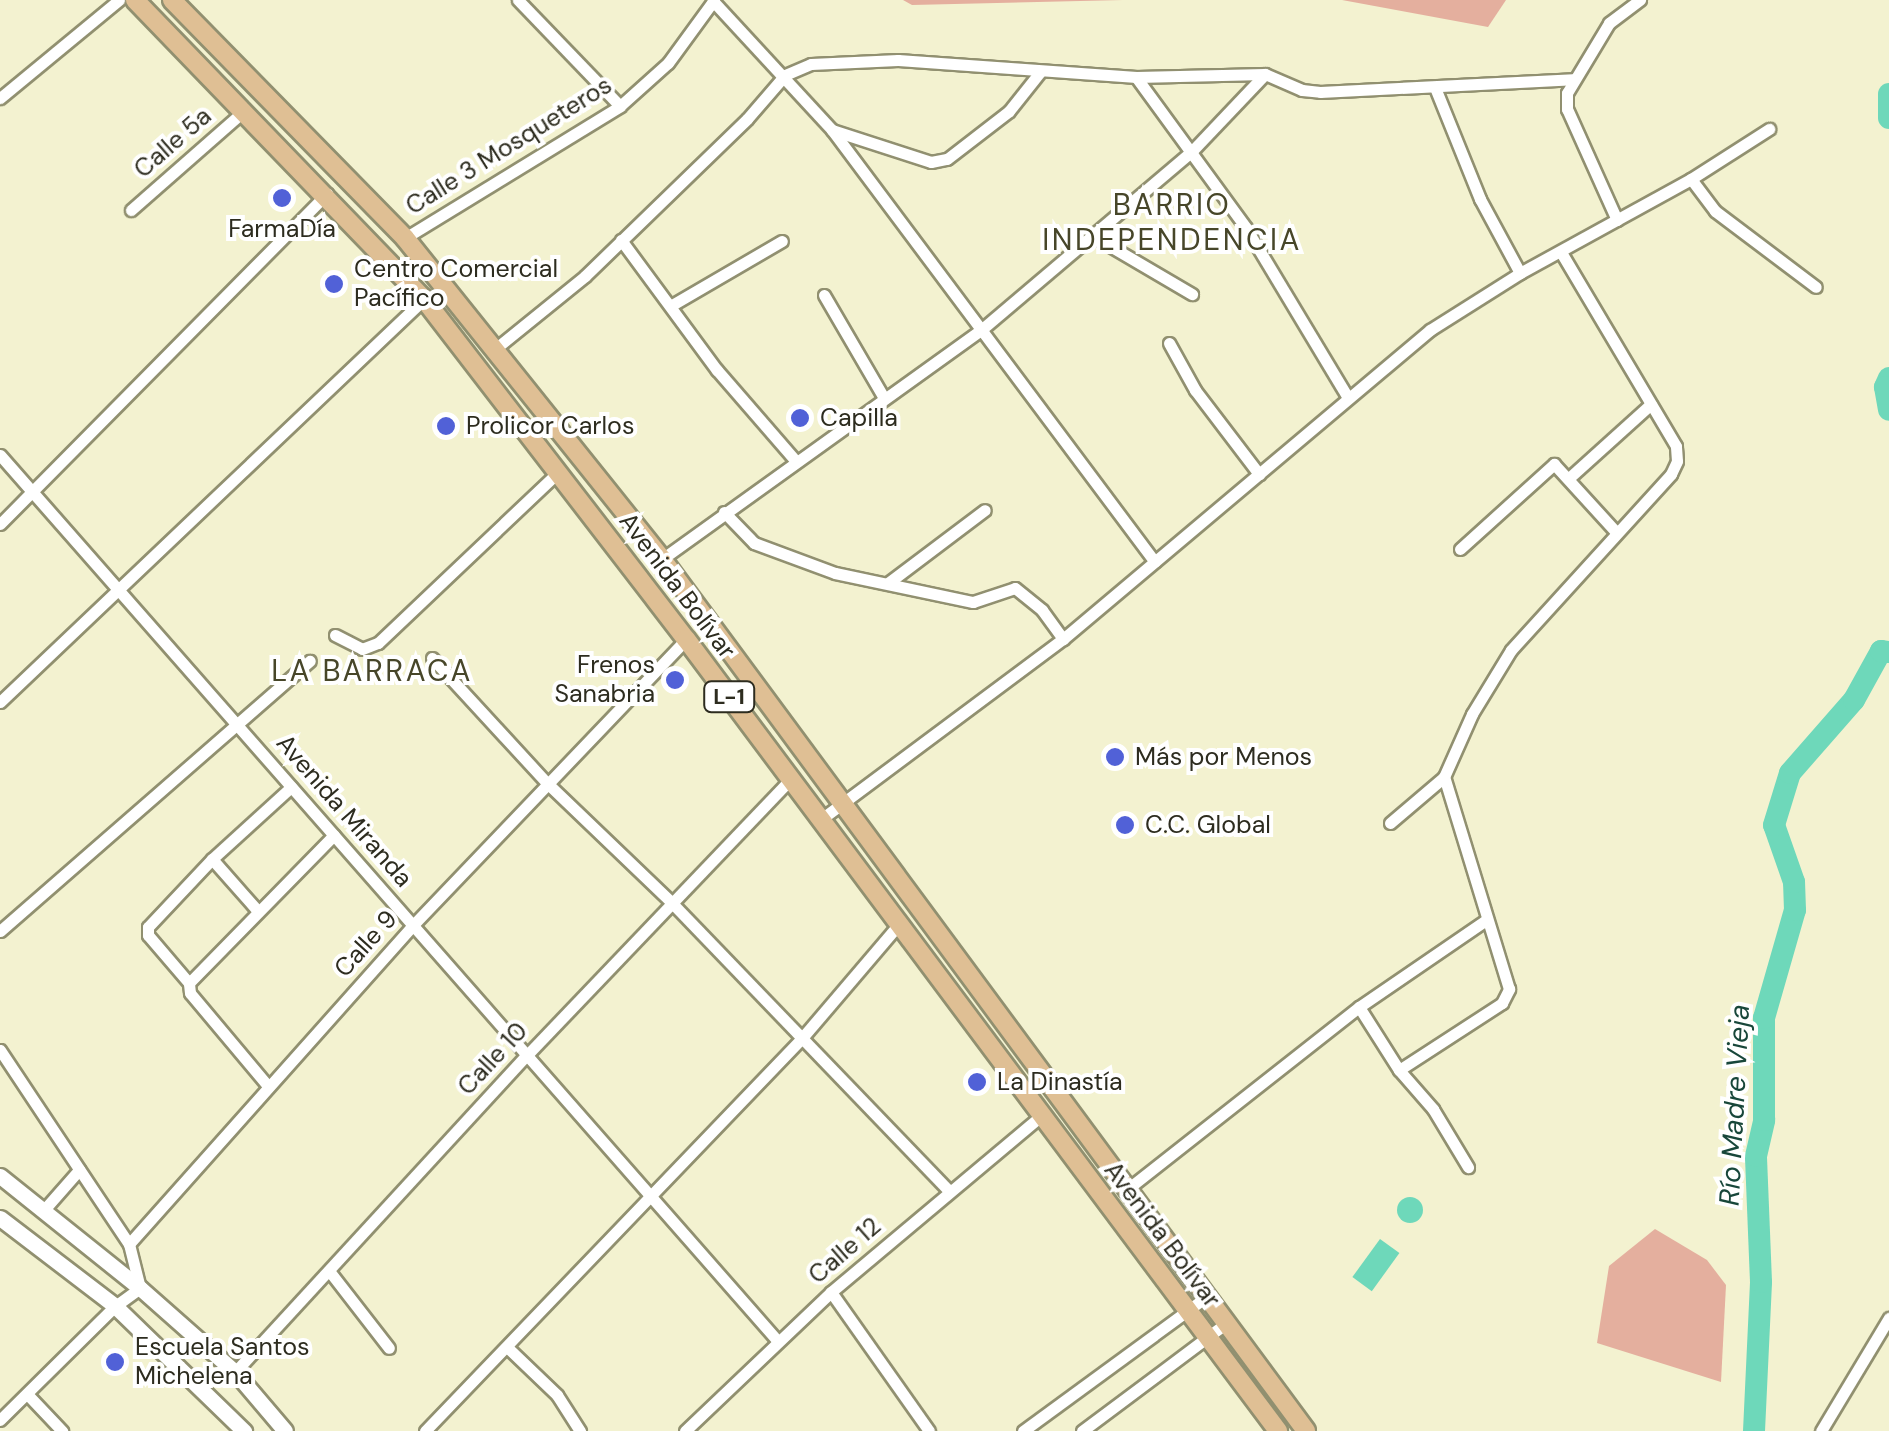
<!DOCTYPE html>
<meta charset="utf-8">
<style>
body{margin:0}
#map{position:relative;width:1889px;height:1431px;overflow:hidden;background:#f3f2d0;font-family:"DM Sans",sans-serif}
div>[style]{position:absolute}
.green>*{inset:0;background:#e4af9e}
.water>*{inset:0;background:#6ed8ba;transform-origin:0 0}
.round{border-radius:50%}
.river>*{height:22px;margin:-11px;padding:0 11px;transform-origin:11px;border-radius:11px;background:#6ed8ba}
.roads{filter:drop-shadow(2px 0 #919070) drop-shadow(-2px 0 #919070) drop-shadow(0 2px #919070) drop-shadow(0 -2px #919070)}
.minor>*{height:11px;margin:-5.5px;padding:0 5.5px;transform-origin:5.5px;border-radius:5.5px;background:#fff}
.tertiary>*{height:15px;margin:-7.5px;padding:0 7.5px;transform-origin:7.5px;border-radius:7.5px;background:#fff}
.primary>*{height:18px;margin:-9px;padding:0 9px;transform-origin:9px;border-radius:9px;background:#dfbf94}
.dots>*{width:28px;height:28px;translate:-50% -50%;box-sizing:border-box;border:5px solid #fff;border-radius:50%}
span{translate:-50% -50%;white-space:nowrap;text-align:center;line-height:1.15;-webkit-text-stroke:8px #fff;paint-order:stroke}
.shield-label span{padding:2px 8px;background:#fff;border:2px solid;border-radius:8px;-webkit-text-stroke-width:0}
.shield-label{font-size:22px;color:#2d2c1f;font-weight:700}
.street-label{font-size:25px;color:#2d2c1f}
.poi-label{font-size:25px;color:#2d2c1f}
.left{translate:0 -50%;text-align:left}
.right{translate:-100% -50%;text-align:right}
.water-label{font-size:28px;color:#18473a;font-style:italic}
.quarter-label{font-size:30px;color:#474629;letter-spacing:2.5px}
</style>
<div id="map">
<div class="green">
<i style="clip-path:polygon(903px 0,1123px 0,912px 5px)"></i>
<i style="clip-path:polygon(1342px 0,1506px 0,1488px 27px)"></i>
<i style="clip-path:polygon(1655px 1229px,1707px 1260px,1726px 1285px,1721px 1382px,1597px 1343px,1609px 1266px)"></i>
</div>
<div class="water">
<i class="round" style="left:1397px;top:1197px;width:26px;height:26px"></i>
<i style="left:1380px;top:1239px;width:24px;height:47px;rotate:36deg"></i>
</div>
<div class="river">
<i style="left:1889px;top:94px;width:24px;rotate:90deg"></i>
<i style="left:1889px;top:378px;width:10px;rotate:114deg"></i>
<i style="left:1885px;top:387px;width:23px;rotate:80deg"></i>
<i style="left:1754px;top:1431px;width:149px;rotate:-87.3deg"></i>
<i style="left:1761px;top:1282px;width:126px;rotate:-92.3deg"></i>
<i style="left:1756px;top:1156px;width:37px;rotate:-77deg"></i>
<i style="left:1764px;top:1120px;width:102px;rotate:-90deg"></i>
<i style="left:1764px;top:1018px;width:112px;rotate:-74deg"></i>
<i style="left:1795px;top:910px;width:28px;rotate:-92deg"></i>
<i style="left:1794px;top:882px;width:60px;rotate:-109.3deg"></i>
<i style="left:1774px;top:825px;width:54px;rotate:-72.9deg"></i>
<i style="left:1790px;top:773px;width:97px;rotate:-48.8deg"></i>
<i style="left:1854px;top:700px;width:56px;rotate:-61.1deg"></i>
<i style="left:1881px;top:651px;width:8px;rotate:7deg"></i>
</div>
<div class="roads">
<div class="minor">
<i style="left:518px;top:0;width:147px;rotate:46.1deg"></i>
<i style="left:713px;top:1px;width:176px;rotate:47.3deg"></i>
<i style="left:832px;top:130px;width:539px;rotate:53.22deg"></i>
<i style="left:1136px;top:77px;width:187px;rotate:53.9deg"></i>
<i style="left:1246px;top:228px;width:198px;rotate:59deg"></i>
<i style="left:1436px;top:90px;width:118px;rotate:68deg"></i>
<i style="left:1480px;top:199px;width:84px;rotate:61.6deg"></i>
<i style="left:0;top:98px;width:154px;rotate:-39.5deg"></i>
<i style="left:832px;top:130px;width:104px;rotate:17.9deg"></i>
<i style="left:931px;top:162px;width:16px;rotate:-11deg"></i>
<i style="left:947px;top:159px;width:78px;rotate:-37.7deg"></i>
<i style="left:1009px;top:111px;width:50px;rotate:-51.5deg"></i>
<i style="left:1691px;top:179px;width:40px;rotate:53deg"></i>
<i style="left:1715px;top:211px;width:126px;rotate:37deg"></i>
<i style="left:131px;top:210px;width:152px;rotate:-41.3deg"></i>
<i style="left:1617px;top:220px;width:122px;rotate:-114.2deg"></i>
<i style="left:1567px;top:109px;width:16px;rotate:-90deg"></i>
<i style="left:1567px;top:93px;width:82px;rotate:-59deg"></i>
<i style="left:1609px;top:23px;width:39px;rotate:-37deg"></i>
<i style="left:1093px;top:236px;width:115px;rotate:30.4deg"></i>
<i style="left:405px;top:238px;width:252px;rotate:-31.5deg"></i>
<i style="left:620px;top:106px;width:64px;rotate:-41.9deg"></i>
<i style="left:668px;top:63px;width:78px;rotate:-53.9deg"></i>
<i style="left:621px;top:240px;width:162px;rotate:53.6deg"></i>
<i style="left:717px;top:370px;width:119px;rotate:49.1deg"></i>
<i style="left:824px;top:295px;width:119px;rotate:59.8deg"></i>
<i style="left:672px;top:305px;width:127px;rotate:-30.2deg"></i>
<i style="left:1169px;top:343px;width:54px;rotate:61deg"></i>
<i style="left:1195px;top:390px;width:106px;rotate:52.7deg"></i>
<i style="left:495px;top:349px;width:116px;rotate:-39deg"></i>
<i style="left:585px;top:276px;width:226px;rotate:-44.1deg"></i>
<i style="left:747px;top:119px;width:58px;rotate:-49.2deg"></i>
<i style="left:785px;top:75px;width:28px;rotate:-23deg"></i>
<i style="left:811px;top:64px;width:87px;rotate:-2.6deg"></i>
<i style="left:898px;top:60px;width:239px;rotate:4.1deg"></i>
<i style="left:1136px;top:77px;width:129px;rotate:-1.3deg"></i>
<i style="left:1265px;top:74px;width:40px;rotate:23.4deg"></i>
<i style="left:1302px;top:90px;width:18px;rotate:6deg"></i>
<i style="left:1320px;top:92px;width:253px;rotate:-2.9deg"></i>
<i style="left:0;top:455px;width:1178px;rotate:48.72deg"></i>
<i style="left:1569px;top:478px;width:110px;rotate:-42.1deg"></i>
<i style="left:724px;top:512px;width:43px;rotate:45.9deg"></i>
<i style="left:754px;top:543px;width:86px;rotate:20.3deg"></i>
<i style="left:835px;top:573px;width:141px;rotate:11.9deg"></i>
<i style="left:973px;top:602px;width:44px;rotate:-18.4deg"></i>
<i style="left:1015px;top:588px;width:35px;rotate:39deg"></i>
<i style="left:1042px;top:610px;width:36px;rotate:54deg"></i>
<i style="left:0;top:524px;width:465px;rotate:-45.3deg"></i>
<i style="left:1460px;top:549px;width:127px;rotate:-42.1deg"></i>
<i style="left:1554px;top:464px;width:93px;rotate:47.6deg"></i>
<i style="left:662px;top:559px;width:393px;rotate:-35.7deg"></i>
<i style="left:981px;top:330px;width:277px;rotate:-40.3deg"></i>
<i style="left:1192px;top:151px;width:106px;rotate:-46.5deg"></i>
<i style="left:888px;top:583px;width:121px;rotate:-37deg"></i>
<i style="left:335px;top:635px;width:30px;rotate:27deg"></i>
<i style="left:362px;top:649px;width:17px;rotate:-21deg"></i>
<i style="left:378px;top:643px;width:250px;rotate:-43.5deg"></i>
<i style="left:432px;top:658px;width:170px;rotate:47.4deg"></i>
<i style="left:547px;top:783px;width:172px;rotate:43.8deg"></i>
<i style="left:671px;top:902px;width:401px;rotate:46.1deg"></i>
<i style="left:0;top:702px;width:585px;rotate:-43.55deg"></i>
<i style="left:820px;top:820px;width:303px;rotate:-36.7deg"></i>
<i style="left:1063px;top:639px;width:480px;rotate:-40.1deg"></i>
<i style="left:1430px;top:330px;width:107px;rotate:-32.3deg"></i>
<i style="left:1520px;top:273px;width:195px;rotate:-28.8deg"></i>
<i style="left:1691px;top:179px;width:93px;rotate:-32.7deg"></i>
<i style="left:1390px;top:823px;width:71px;rotate:-40.4deg"></i>
<i style="left:1444px;top:777px;width:69px;rotate:-66deg"></i>
<i style="left:1472px;top:714px;width:75px;rotate:-58.6deg"></i>
<i style="left:1511px;top:650px;width:238px;rotate:-47.7deg"></i>
<i style="left:1671px;top:474px;width:14px;rotate:-65deg"></i>
<i style="left:1677px;top:461px;width:15px;rotate:-94deg"></i>
<i style="left:1676px;top:446px;width:226px;rotate:-120.7deg"></i>
<i style="left:212px;top:859px;width:68px;rotate:48.6deg"></i>
<i style="left:0;top:931px;width:411px;rotate:-41.1deg"></i>
<i style="left:189px;top:983px;width:63px;rotate:-130.5deg"></i>
<i style="left:148px;top:935px;width:8px;rotate:-90deg"></i>
<i style="left:148px;top:927px;width:93px;rotate:-46.7deg"></i>
<i style="left:212px;top:859px;width:107px;rotate:-42.3deg"></i>
<i style="left:1359px;top:1007px;width:75px;rotate:57.6deg"></i>
<i style="left:1399px;top:1070px;width:52px;rotate:48.9deg"></i>
<i style="left:1433px;top:1109px;width:68px;rotate:58.9deg"></i>
<i style="left:0;top:1050px;width:233px;rotate:56.4deg"></i>
<i style="left:129px;top:1244px;width:45px;rotate:76deg"></i>
<i style="left:140px;top:1288px;width:31px;rotate:144deg"></i>
<i style="left:115px;top:1306px;width:162px;rotate:135.3deg"></i>
<i style="left:1399px;top:1070px;width:123px;rotate:-33deg"></i>
<i style="left:1502px;top:1003px;width:16px;rotate:-63deg"></i>
<i style="left:1509px;top:989px;width:222px;rotate:-107deg"></i>
<i style="left:268px;top:1086px;width:121px;rotate:-130deg"></i>
<i style="left:190px;top:993px;width:10px;rotate:-96deg"></i>
<i style="left:189px;top:983px;width:207px;rotate:-45.6deg"></i>
<i style="left:1125px;top:1191px;width:298px;rotate:-38.2deg"></i>
<i style="left:1359px;top:1007px;width:154px;rotate:-34.4deg"></i>
<i style="left:43px;top:1211px;width:55px;rotate:-48.7deg"></i>
<i style="left:129px;top:1244px;width:429px;rotate:-48.3deg"></i>
<i style="left:414px;top:924px;width:394px;rotate:-46.3deg"></i>
<i style="left:330px;top:1272px;width:96px;rotate:52.2deg"></i>
<i style="left:831px;top:1292px;width:170px;rotate:54.8deg"></i>
<i style="left:508px;top:1348px;width:68px;rotate:43.8deg"></i>
<i style="left:557px;top:1395px;width:43px;rotate:57.4deg"></i>
<i style="left:235px;top:1372px;width:431px;rotate:-47.4deg"></i>
<i style="left:527px;top:1055px;width:381px;rotate:-46.3deg"></i>
<i style="left:28px;top:1395px;width:50px;rotate:46.6deg"></i>
<i style="left:425px;top:1431px;width:545px;rotate:-46.19deg"></i>
<i style="left:802px;top:1038px;width:150px;rotate:-49.6deg"></i>
<i style="left:685px;top:1431px;width:202px;rotate:-43.6deg"></i>
<i style="left:831px;top:1292px;width:275px;rotate:-40deg"></i>
<i style="left:1023px;top:1431px;width:225px;rotate:-36.2deg"></i>
<i style="left:1082px;top:1431px;width:179px;rotate:-36.8deg"></i>
<i style="left:1821px;top:1431px;width:132px;rotate:-59deg"></i>
</div>
<div class="tertiary">
<i style="left:0;top:1176px;width:179px;rotate:38.7deg"></i>
<i style="left:140px;top:1288px;width:127px;rotate:41.5deg"></i>
<i style="left:235px;top:1372px;width:77px;rotate:49.7deg"></i>
<i style="left:0;top:1218px;width:145px;rotate:37.4deg"></i>
<i style="left:115px;top:1306px;width:180px;rotate:44.1deg"></i>
</div>
<div class="primary">
<i style="left:135px;top:0;width:416px;rotate:46deg"></i>
<i style="left:424px;top:299px;width:429px;rotate:52.4deg"></i>
<i style="left:686px;top:639px;width:989px;rotate:53.22deg"></i>
<i style="left:172px;top:0;width:333px;rotate:45.6deg"></i>
<i style="left:405px;top:238px;width:411px;rotate:51.3deg"></i>
<i style="left:662px;top:559px;width:1084px;rotate:53.55deg"></i>
</div>
</div>
<div class="dots">
<i style="left:282px;top:198px;background:#5161d7"></i>
<i style="left:334px;top:284px;background:#5161d7"></i>
<i style="left:800px;top:418px;background:#5161d7"></i>
<i style="left:446px;top:426px;background:#5161d7"></i>
<i style="left:675px;top:680px;background:#5161d7"></i>
<i style="left:1115px;top:757px;background:#5161d7"></i>
<i style="left:1125px;top:825px;background:#5161d7"></i>
<i style="left:977px;top:1082px;background:#5161d7"></i>
<i style="left:115px;top:1362px;background:#5161d7"></i>
</div>
<div class="shield-label">
<span style="left:729px;top:697px">L-1</span>
</div>
<div class="street-label">
<span style="left:173px;top:143px;rotate:-41deg">Calle 5a</span>
<span style="left:509px;top:146px;rotate:-32deg">Calle 3 Mosqueteros</span>
<span style="left:677px;top:586px;rotate:53deg">Avenida Bolívar</span>
<span style="left:344px;top:811px;rotate:49deg">Avenida Miranda</span>
<span style="left:366px;top:944px;rotate:-48deg">Calle 9</span>
<span style="left:493px;top:1059px;rotate:-47deg">Calle 10</span>
<span style="left:1162px;top:1235px;rotate:53deg">Avenida Bolívar</span>
<span style="left:845px;top:1251px;rotate:-41deg">Calle 12</span>
</div>
<div class="poi-label">
<span style="left:282px;top:229px">FarmaDía</span>
<span class="left" style="left:354px;top:284px">Centro Comercial<br>Pacífico</span>
<span class="left" style="left:820px;top:418px">Capilla</span>
<span class="left" style="left:466px;top:426px">Prolicor Carlos</span>
<span class="right" style="left:655px;top:680px">Frenos<br>Sanabria</span>
<span class="left" style="left:1135px;top:757px">Más por Menos</span>
<span class="left" style="left:1145px;top:825px">C.C. Global</span>
<span class="left" style="left:997px;top:1082px">La Dinastía</span>
<span class="left" style="left:135px;top:1362px">Escuela Santos<br>Michelena</span>
</div>
<div class="water-label">
<span style="left:1735px;top:1105px;rotate:-87deg">Río Madre Vieja</span>
</div>
<div class="quarter-label">
<span style="left:1172px;top:222px">BARRIO<br>INDEPENDENCIA</span>
<span style="left:372px;top:671px">LA BARRACA</span>
</div>
</div>
